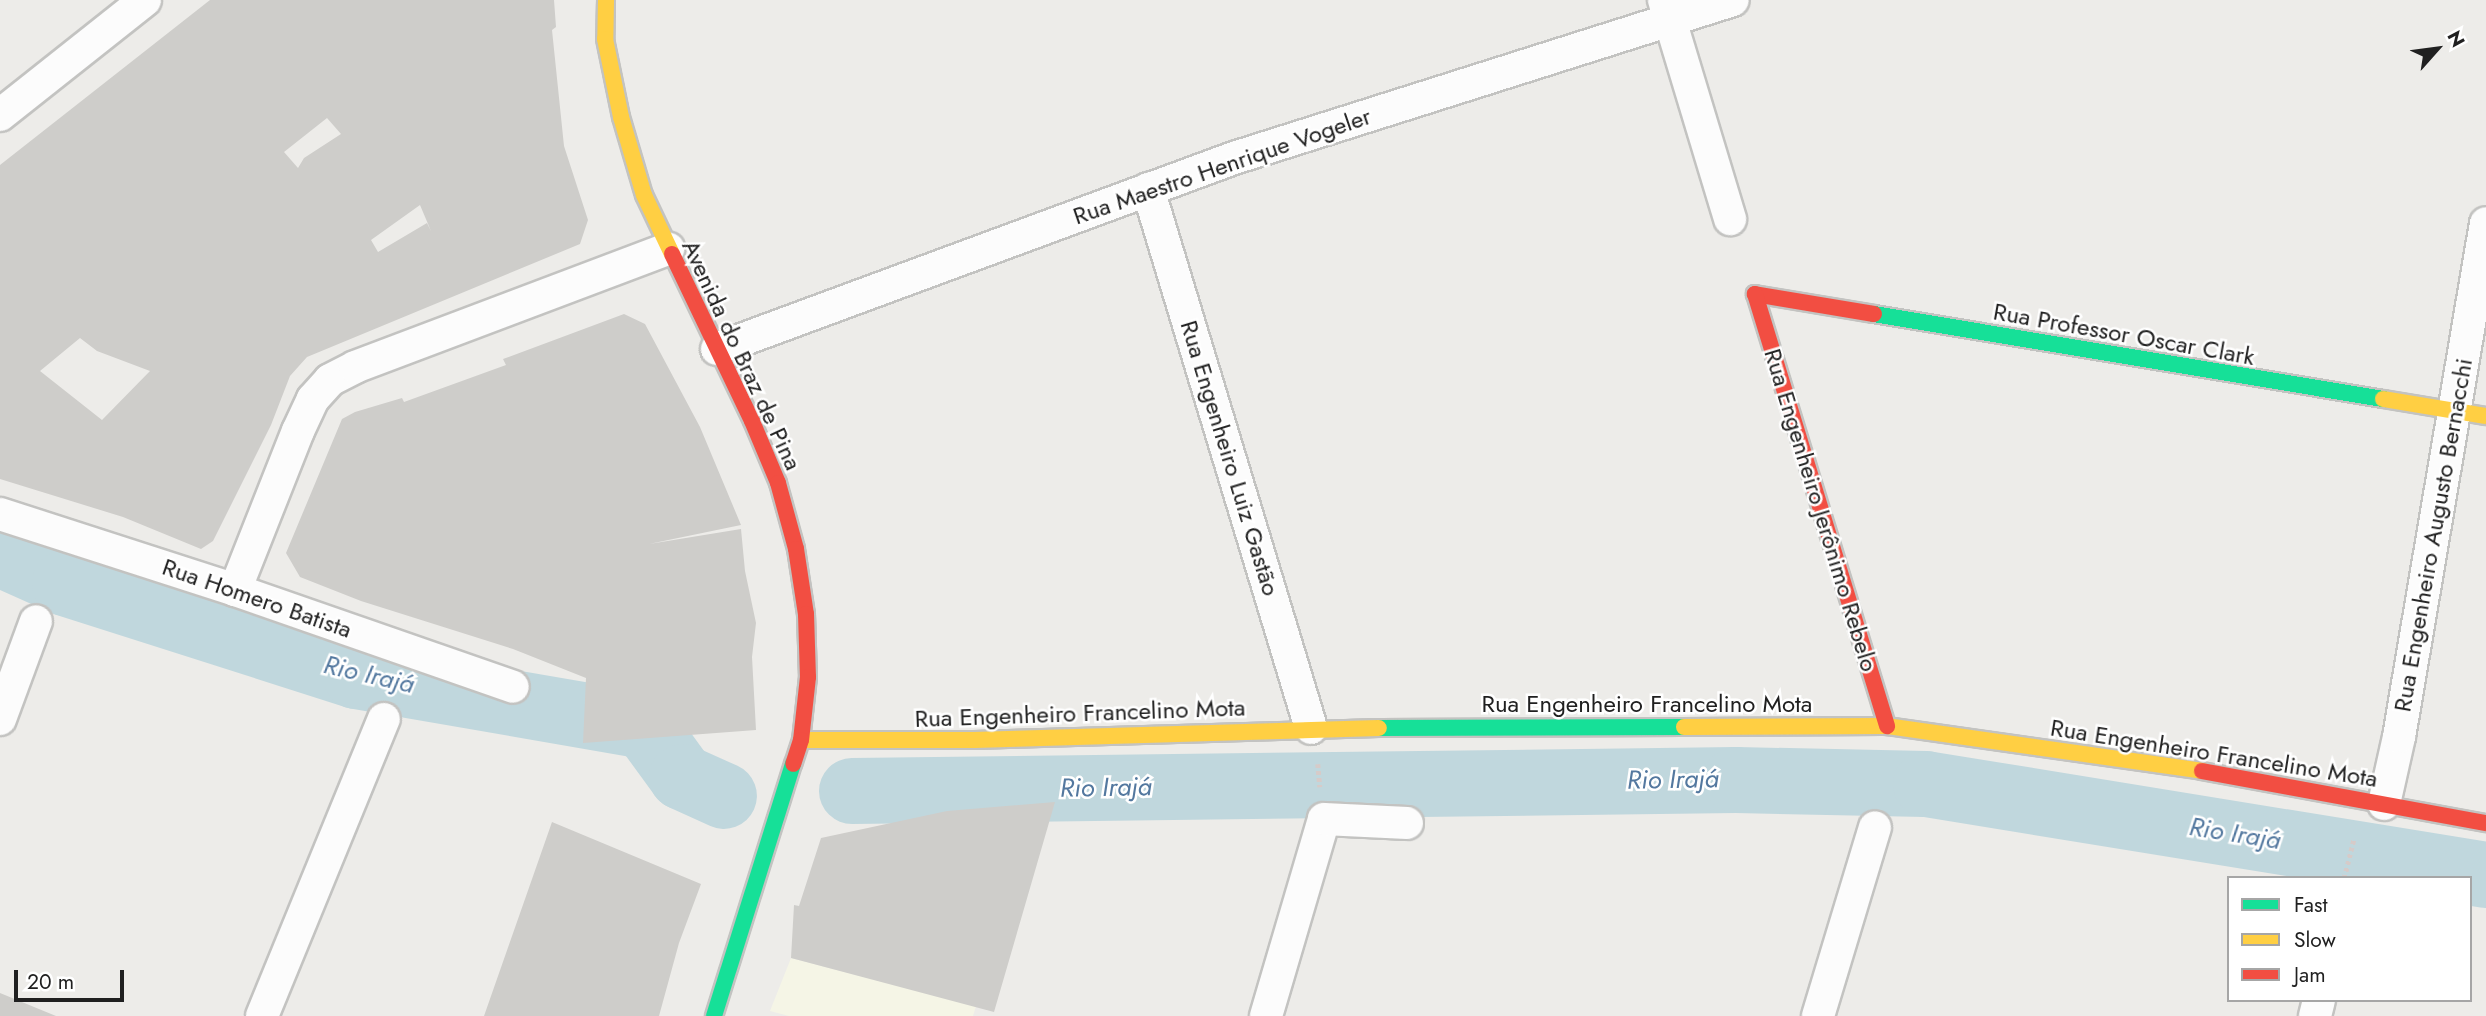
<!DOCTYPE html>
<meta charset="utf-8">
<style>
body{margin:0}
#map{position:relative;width:2486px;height:1016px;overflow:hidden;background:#edece9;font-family:Jost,sans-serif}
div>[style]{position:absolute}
.education>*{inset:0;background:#f5f5e6}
.river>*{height:66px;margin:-33px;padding:0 33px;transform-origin:33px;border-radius:33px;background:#c0d7dd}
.building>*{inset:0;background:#cecdca}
.path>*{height:4.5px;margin-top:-2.25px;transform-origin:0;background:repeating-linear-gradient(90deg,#d6cbc9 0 3.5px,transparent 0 7px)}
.roads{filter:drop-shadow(2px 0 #c3c3c1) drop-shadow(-2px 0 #c3c3c1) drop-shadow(0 2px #c3c3c1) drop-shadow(0 -2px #c3c3c1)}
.street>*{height:32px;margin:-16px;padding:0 16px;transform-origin:16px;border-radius:16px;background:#fcfcfc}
.fast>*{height:16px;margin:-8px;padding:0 8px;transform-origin:8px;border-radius:8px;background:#16e098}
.slow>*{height:16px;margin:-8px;padding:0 8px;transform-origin:8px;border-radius:8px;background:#ffcf43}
.jam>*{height:16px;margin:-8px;padding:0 8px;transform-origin:8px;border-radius:8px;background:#f24e42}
span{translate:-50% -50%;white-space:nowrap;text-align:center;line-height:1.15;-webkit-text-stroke:5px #fff;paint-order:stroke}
.street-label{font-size:24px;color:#202020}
.water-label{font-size:26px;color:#53789f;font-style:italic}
.legend{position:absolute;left:2227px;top:876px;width:245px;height:126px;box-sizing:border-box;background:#fff;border:2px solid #a6a6a6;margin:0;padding:9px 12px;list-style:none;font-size:21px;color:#202020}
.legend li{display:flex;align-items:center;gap:14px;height:35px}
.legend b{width:35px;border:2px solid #a6a6a6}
.north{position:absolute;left:2402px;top:14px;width:70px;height:70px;-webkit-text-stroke:5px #fff;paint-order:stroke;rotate:62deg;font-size:19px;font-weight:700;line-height:28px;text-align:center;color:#202020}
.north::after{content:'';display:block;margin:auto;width:24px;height:32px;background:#202020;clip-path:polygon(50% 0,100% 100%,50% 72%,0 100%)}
.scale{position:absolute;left:14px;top:970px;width:110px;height:32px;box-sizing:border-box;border:4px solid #202020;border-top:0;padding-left:9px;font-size:21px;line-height:24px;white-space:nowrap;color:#202020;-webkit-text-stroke:5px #fff;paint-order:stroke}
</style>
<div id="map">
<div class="education">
<i style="clip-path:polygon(791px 958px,976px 1006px,973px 1016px,789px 1016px,770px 1011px)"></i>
</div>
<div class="river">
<i style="left:0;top:554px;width:71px;rotate:24deg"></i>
<i style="left:65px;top:583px;width:305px;rotate:17.7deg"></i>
<i style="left:356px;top:676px;width:293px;rotate:9.8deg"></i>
<i style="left:645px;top:726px;width:63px;rotate:54deg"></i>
<i style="left:682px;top:777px;width:46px;rotate:24.3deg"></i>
<i style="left:852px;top:791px;width:884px;rotate:-0.71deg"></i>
<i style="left:1736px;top:780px;width:190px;rotate:1.2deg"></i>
<i style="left:1926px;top:784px;width:567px;rotate:9.23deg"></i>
</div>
<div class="building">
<i style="clip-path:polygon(evenodd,210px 0,554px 0,556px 27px,552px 30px,564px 146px,588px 220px,580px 244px,307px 357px,290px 376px,271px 425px,213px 541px,201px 549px,123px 517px,0 479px,0 165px,210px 0,327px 118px,341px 134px,304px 158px,298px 168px,284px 152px,327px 118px,210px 0,420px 205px,431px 231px,427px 223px,378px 252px,371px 240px,420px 205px,210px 0,80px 338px,97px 351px,150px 371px,102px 420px,40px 371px,80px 338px)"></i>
<i style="clip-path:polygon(624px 314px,645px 324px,700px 427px,741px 525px,649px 544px,741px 529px,745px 571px,756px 623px,752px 657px,756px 730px,583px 743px,586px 678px,513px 649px,361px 601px,300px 577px,286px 553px,342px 419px,355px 412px,402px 398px,404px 402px,506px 365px,503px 359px)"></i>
<i style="clip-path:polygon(1055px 802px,994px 1012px,791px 958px,794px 905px,799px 906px,821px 838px,947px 811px)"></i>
<i style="clip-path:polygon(552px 822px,701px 884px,679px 943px,659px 1016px,484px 1016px)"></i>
<i style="clip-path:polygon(0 993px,56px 1016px,0 1016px)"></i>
</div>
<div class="path">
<i style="left:1318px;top:764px;width:23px;rotate:85deg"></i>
<i style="left:2344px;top:878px;width:41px;rotate:-76deg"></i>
</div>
<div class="roads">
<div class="street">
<i style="left:1664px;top:0;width:229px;rotate:73.2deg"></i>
<i style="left:0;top:115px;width:185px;rotate:-38.4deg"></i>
<i style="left:1148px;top:189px;width:563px;rotate:73.17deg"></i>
<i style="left:717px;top:349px;width:551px;rotate:-20.28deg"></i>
<i style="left:1234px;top:158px;width:523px;rotate:-17.57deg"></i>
<i style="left:0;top:514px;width:247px;rotate:17.9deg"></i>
<i style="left:235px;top:590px;width:294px;rotate:19.2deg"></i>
<i style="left:235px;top:590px;width:171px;rotate:-68.4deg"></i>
<i style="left:298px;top:431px;width:35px;rotate:-65deg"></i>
<i style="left:313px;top:399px;width:25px;rotate:-48deg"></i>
<i style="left:330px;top:380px;width:28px;rotate:-27deg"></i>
<i style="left:355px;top:367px;width:335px;rotate:-20.7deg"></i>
<i style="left:0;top:719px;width:104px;rotate:-69.8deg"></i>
<i style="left:2384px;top:804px;width:69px;rotate:-77.4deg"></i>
<i style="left:2399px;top:737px;width:521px;rotate:-80.39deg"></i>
<i style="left:262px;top:1016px;width:321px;rotate:-67.7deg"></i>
<i style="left:1266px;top:1016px;width:205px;rotate:-73.6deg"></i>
<i style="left:1324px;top:819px;width:83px;rotate:2.8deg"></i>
<i style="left:1818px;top:1016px;width:197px;rotate:-73.2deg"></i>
<i style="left:2315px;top:1016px;width:16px;rotate:-76deg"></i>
</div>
<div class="fast">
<i style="left:1874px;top:314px;width:516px;rotate:9.48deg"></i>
<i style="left:1379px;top:728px;width:305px;rotate:-0.2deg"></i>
<i style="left:714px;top:1016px;width:264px;rotate:-72.6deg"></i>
</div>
<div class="slow">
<i style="left:606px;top:0;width:39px;rotate:91deg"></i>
<i style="left:605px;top:39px;width:80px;rotate:78.4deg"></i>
<i style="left:621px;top:117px;width:81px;rotate:73.6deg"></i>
<i style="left:644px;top:195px;width:65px;rotate:64.6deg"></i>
<i style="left:2383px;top:399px;width:104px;rotate:9.4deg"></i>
<i style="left:1684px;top:727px;width:203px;rotate:-0.3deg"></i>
<i style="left:1887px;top:726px;width:318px;rotate:8.1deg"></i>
<i style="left:801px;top:740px;width:173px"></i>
<i style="left:974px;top:740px;width:405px;rotate:-1.7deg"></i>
</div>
<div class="jam">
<i style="left:672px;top:254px;width:185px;rotate:64.4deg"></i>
<i style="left:752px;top:421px;width:67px;rotate:67.2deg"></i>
<i style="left:778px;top:483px;width:68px;rotate:74.7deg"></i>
<i style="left:796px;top:549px;width:66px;rotate:81.3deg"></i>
<i style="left:806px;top:614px;width:63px;rotate:88.2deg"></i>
<i style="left:808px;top:677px;width:63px;rotate:96.3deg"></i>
<i style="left:801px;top:740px;width:25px;rotate:108deg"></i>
<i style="left:1874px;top:314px;width:121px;rotate:-170.5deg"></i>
<i style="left:1755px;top:294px;width:452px;rotate:73deg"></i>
<i style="left:2202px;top:771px;width:289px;rotate:10.4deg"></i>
</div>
</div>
<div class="street-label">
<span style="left:1222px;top:166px;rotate:-19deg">Rua Maestro Henrique Vogeler</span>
<span style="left:2124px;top:334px;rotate:10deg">Rua Professor Oscar Clark</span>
<span style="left:742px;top:355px;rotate:65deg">Avenida do Braz de Pina</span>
<span style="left:1230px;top:458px;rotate:73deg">Rua Engenheiro Luiz Gastão</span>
<span style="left:1821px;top:510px;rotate:73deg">Rua Engenheiro Jerônimo Rebelo</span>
<span style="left:2433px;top:535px;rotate:-80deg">Rua Engenheiro Augusto Bernacchi</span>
<span style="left:257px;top:598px;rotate:19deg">Rua Homero Batista</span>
<span style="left:1647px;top:704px">Rua Engenheiro Francelino Mota</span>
<span style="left:1080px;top:713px;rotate:-2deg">Rua Engenheiro Francelino Mota</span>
<span style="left:2214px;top:753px;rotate:9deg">Rua Engenheiro Francelino Mota</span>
</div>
<div class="water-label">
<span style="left:369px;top:675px;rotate:13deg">Rio Irajá</span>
<span style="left:1673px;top:780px;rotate:-1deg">Rio Irajá</span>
<span style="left:1106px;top:788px;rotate:-1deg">Rio Irajá</span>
<span style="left:2235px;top:834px;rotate:9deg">Rio Irajá</span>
</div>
<ul class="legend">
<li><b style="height:9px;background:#16e098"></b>Fast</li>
<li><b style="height:9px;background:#ffcf43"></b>Slow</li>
<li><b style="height:9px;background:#f24e42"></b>Jam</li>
</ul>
<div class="north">N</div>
<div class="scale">20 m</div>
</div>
